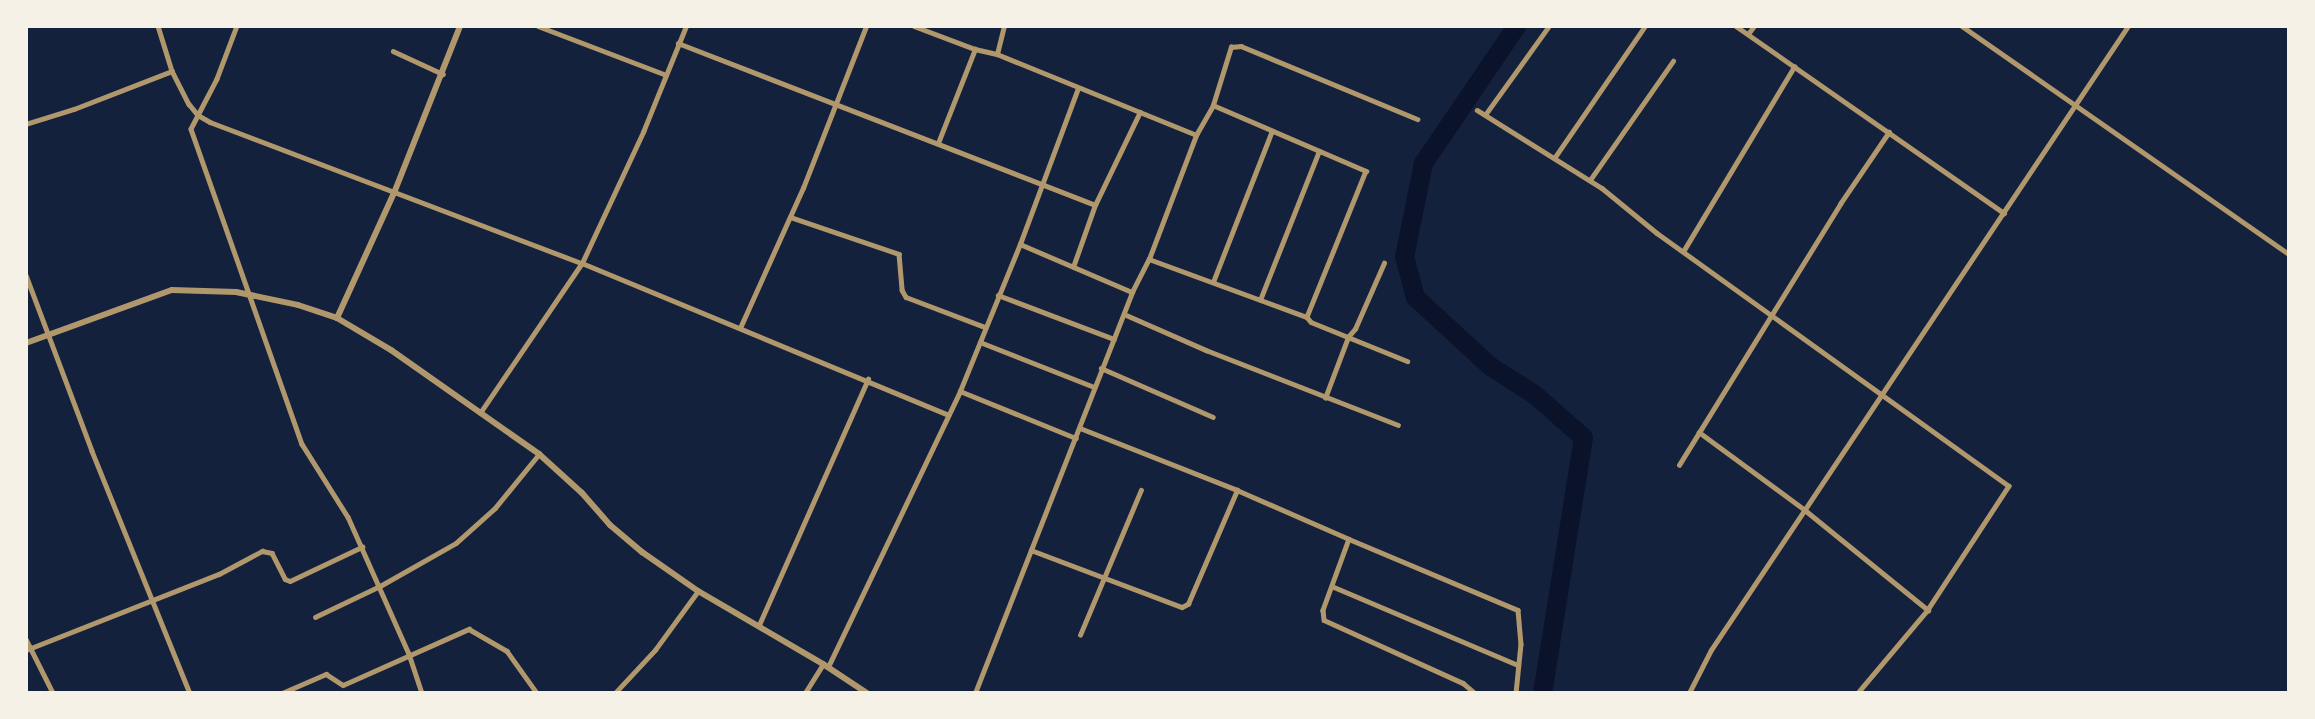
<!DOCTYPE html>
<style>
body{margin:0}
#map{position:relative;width:2315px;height:719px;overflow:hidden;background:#14213d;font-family:Ubuntu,sans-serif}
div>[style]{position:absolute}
.river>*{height:19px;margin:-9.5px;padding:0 9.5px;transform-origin:9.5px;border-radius:9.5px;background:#0b132b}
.minor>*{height:4.5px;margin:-2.25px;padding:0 2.25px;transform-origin:2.25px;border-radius:2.25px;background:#b1986c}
.tertiary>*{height:6px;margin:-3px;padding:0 3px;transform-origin:3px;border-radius:3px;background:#b1986c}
span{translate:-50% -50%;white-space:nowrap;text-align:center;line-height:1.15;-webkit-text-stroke:5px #f6f1e7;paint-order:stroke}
.frame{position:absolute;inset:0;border:28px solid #f6f1e7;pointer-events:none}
</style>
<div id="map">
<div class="river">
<i style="left:1516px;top:26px;width:166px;rotate:124.2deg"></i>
<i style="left:1423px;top:163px;width:95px;rotate:101.5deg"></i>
<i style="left:1404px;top:256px;width:42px;rotate:75deg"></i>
<i style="left:1415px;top:297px;width:102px;rotate:42.6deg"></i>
<i style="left:1490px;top:366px;width:52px;rotate:32.5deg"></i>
<i style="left:1534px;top:394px;width:65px;rotate:41.3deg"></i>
<i style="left:1583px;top:437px;width:259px;rotate:99.1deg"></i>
</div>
<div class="minor">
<i style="left:158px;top:26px;width:47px;rotate:72.7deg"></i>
<i style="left:172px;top:71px;width:37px;rotate:63deg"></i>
<i style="left:189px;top:104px;width:14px;rotate:51deg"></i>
<i style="left:198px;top:115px;width:14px;rotate:30deg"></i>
<i style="left:210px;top:122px;width:398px;rotate:20.8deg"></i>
<i style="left:582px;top:263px;width:395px;rotate:22.5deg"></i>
<i style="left:237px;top:26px;width:57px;rotate:110.7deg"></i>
<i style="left:217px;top:79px;width:56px;rotate:117.5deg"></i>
<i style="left:191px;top:129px;width:334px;rotate:70.6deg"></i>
<i style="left:302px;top:444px;width:86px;rotate:57.8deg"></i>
<i style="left:348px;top:517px;width:150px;rotate:66deg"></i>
<i style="left:409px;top:654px;width:41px;rotate:71.6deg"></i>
<i style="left:538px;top:26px;width:137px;rotate:20.9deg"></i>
<i style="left:914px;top:26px;width:65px;rotate:20.7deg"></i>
<i style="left:975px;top:49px;width:23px;rotate:13deg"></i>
<i style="left:997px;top:54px;width:215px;rotate:22.1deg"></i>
<i style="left:1736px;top:26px;width:327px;rotate:34.9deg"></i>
<i style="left:1962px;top:26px;width:399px;rotate:34.9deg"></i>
<i style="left:1748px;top:34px;width:10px;rotate:-53deg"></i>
<i style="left:678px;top:43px;width:447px;rotate:21.2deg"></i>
<i style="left:393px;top:51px;width:55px;rotate:24.7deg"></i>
<i style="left:997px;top:54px;width:29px;rotate:-76deg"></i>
<i style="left:1213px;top:105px;width:167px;rotate:23.3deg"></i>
<i style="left:1366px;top:171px;width:157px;rotate:112deg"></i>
<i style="left:1477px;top:110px;width:147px;rotate:32deg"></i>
<i style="left:1602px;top:188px;width:71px;rotate:39.3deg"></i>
<i style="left:1657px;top:233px;width:433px;rotate:35.7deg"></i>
<i style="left:2009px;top:486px;width:148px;rotate:123.2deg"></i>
<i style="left:1928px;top:610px;width:109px;rotate:130.1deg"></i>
<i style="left:1485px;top:115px;width:110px;rotate:-54.3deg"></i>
<i style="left:26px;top:124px;width:50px;rotate:-17.4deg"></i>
<i style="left:74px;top:109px;width:105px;rotate:-21.2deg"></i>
<i style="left:938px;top:143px;width:101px;rotate:-68.5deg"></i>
<i style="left:1555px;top:157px;width:159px;rotate:-55.5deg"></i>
<i style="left:1590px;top:180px;width:145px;rotate:-55.1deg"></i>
<i style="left:790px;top:217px;width:115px;rotate:18.7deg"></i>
<i style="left:899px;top:254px;width:36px;rotate:85deg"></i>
<i style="left:902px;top:290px;width:8px;rotate:60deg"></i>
<i style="left:906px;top:297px;width:85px;rotate:20.8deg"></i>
<i style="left:1020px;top:244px;width:122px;rotate:23.2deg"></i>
<i style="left:1684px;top:250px;width:214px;rotate:-59deg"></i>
<i style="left:1149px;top:259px;width:168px;rotate:20.2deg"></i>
<i style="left:1307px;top:317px;width:6px;rotate:51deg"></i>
<i style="left:1311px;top:322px;width:104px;rotate:22.1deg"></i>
<i style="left:1073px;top:267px;width:66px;rotate:-70.5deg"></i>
<i style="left:1095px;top:205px;width:103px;rotate:-64.2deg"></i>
<i style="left:26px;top:275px;width:188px;rotate:69.4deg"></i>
<i style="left:92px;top:451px;width:261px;rotate:68deg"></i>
<i style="left:1213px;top:282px;width:162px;rotate:-68.7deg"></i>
<i style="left:998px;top:295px;width:124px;rotate:20.8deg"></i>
<i style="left:1260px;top:300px;width:160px;rotate:-68.4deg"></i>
<i style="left:1124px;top:314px;width:90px;rotate:23.7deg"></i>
<i style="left:1206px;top:350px;width:206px;rotate:21.3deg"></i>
<i style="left:740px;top:328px;width:154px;rotate:-65.8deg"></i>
<i style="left:803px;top:188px;width:174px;rotate:-68.7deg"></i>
<i style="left:980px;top:342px;width:123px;rotate:21.5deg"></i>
<i style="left:1101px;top:368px;width:122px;rotate:23.6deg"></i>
<i style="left:960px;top:391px;width:125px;rotate:22.1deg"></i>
<i style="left:1325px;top:398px;width:65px;rotate:-69.3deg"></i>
<i style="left:1348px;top:337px;width:11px;rotate:-49deg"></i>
<i style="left:1355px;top:329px;width:72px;rotate:-66.3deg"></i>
<i style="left:480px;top:413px;width:181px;rotate:-55.8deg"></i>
<i style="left:582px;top:263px;width:145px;rotate:-65deg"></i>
<i style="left:643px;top:132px;width:114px;rotate:-67.9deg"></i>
<i style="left:1080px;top:428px;width:169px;rotate:21.5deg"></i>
<i style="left:1237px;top:490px;width:122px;rotate:23.6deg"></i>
<i style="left:1349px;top:539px;width:76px;rotate:110.1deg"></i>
<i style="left:1323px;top:610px;width:10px;rotate:84deg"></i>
<i style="left:1324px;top:620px;width:153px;rotate:24.4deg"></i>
<i style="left:1463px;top:683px;width:16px;rotate:40deg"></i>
<i style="left:1699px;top:432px;width:132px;rotate:36.3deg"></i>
<i style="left:1805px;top:510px;width:159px;rotate:39.1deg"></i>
<i style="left:1679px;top:465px;width:307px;rotate:-58.3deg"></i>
<i style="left:1840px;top:204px;width:87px;rotate:-55.8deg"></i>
<i style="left:1349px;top:539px;width:183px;rotate:22.8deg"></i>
<i style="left:1518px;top:610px;width:34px;rotate:85deg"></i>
<i style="left:1521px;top:644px;width:49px;rotate:95.8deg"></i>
<i style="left:1031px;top:550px;width:161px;rotate:20.7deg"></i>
<i style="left:1182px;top:607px;width:7px;rotate:-27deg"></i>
<i style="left:1188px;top:604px;width:124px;rotate:-66.7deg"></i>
<i style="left:1334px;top:587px;width:200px;rotate:23deg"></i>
<i style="left:315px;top:617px;width:72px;rotate:-25.5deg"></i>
<i style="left:380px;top:586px;width:87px;rotate:-29.5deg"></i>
<i style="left:456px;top:543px;width:52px;rotate:-41.9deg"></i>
<i style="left:495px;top:508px;width:70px;rotate:-50.8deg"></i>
<i style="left:759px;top:625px;width:269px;rotate:-66.1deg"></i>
<i style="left:1080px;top:635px;width:157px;rotate:-67.2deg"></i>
<i style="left:26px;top:639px;width:60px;rotate:63.4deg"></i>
<i style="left:26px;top:650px;width:207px;rotate:-21.5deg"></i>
<i style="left:219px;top:574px;width:49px;rotate:-28.1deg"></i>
<i style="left:262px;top:551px;width:10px;rotate:11deg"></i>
<i style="left:272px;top:553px;width:29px;rotate:63deg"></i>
<i style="left:285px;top:579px;width:5px;rotate:22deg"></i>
<i style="left:290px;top:581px;width:80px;rotate:-25.3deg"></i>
<i style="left:828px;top:667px;width:306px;rotate:-64.4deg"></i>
<i style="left:960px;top:391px;width:159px;rotate:-67.8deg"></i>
<i style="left:1020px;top:244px;width:166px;rotate:-69.6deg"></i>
<i style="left:282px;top:693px;width:48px;rotate:-23.4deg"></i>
<i style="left:326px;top:674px;width:20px;rotate:33deg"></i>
<i style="left:343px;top:685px;width:138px;rotate:-24deg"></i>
<i style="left:469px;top:629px;width:44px;rotate:30.1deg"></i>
<i style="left:507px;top:651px;width:52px;rotate:54.5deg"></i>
<i style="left:615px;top:693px;width:59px;rotate:-47.1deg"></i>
<i style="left:655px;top:650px;width:73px;rotate:-53.9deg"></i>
<i style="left:805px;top:693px;width:34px;rotate:-58deg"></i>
<i style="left:975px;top:693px;width:431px;rotate:-68.6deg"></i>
<i style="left:1132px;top:292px;width:37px;rotate:-63deg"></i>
<i style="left:1149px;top:259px;width:133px;rotate:-69.2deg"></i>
<i style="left:1196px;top:135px;width:34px;rotate:-60deg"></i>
<i style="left:1213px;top:105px;width:61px;rotate:-72.8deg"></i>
<i style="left:1231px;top:47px;width:10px;rotate:-6deg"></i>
<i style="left:1241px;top:46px;width:191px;rotate:22.5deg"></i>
<i style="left:1689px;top:693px;width:48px;rotate:-62.9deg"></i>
<i style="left:1711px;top:650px;width:751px;rotate:-56.25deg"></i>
</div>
<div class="tertiary">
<i style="left:337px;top:318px;width:137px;rotate:-65.5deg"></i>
<i style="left:394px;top:193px;width:180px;rotate:-68.4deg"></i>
<i style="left:26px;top:343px;width:155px;rotate:-20deg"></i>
<i style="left:172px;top:290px;width:64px;rotate:1.8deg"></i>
<i style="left:236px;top:292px;width:63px;rotate:11.8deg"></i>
<i style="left:298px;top:305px;width:41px;rotate:18.4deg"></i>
<i style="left:337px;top:318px;width:63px;rotate:30.7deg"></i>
<i style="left:391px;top:350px;width:181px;rotate:35.1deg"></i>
<i style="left:539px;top:454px;width:58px;rotate:42.2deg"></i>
<i style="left:582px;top:493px;width:43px;rotate:48.8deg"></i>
<i style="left:610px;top:525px;width:42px;rotate:40.2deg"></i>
<i style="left:642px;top:552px;width:68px;rotate:34.9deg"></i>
<i style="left:698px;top:591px;width:145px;rotate:30.3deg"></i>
<i style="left:823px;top:664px;width:53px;rotate:33.4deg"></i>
</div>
<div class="frame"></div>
</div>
